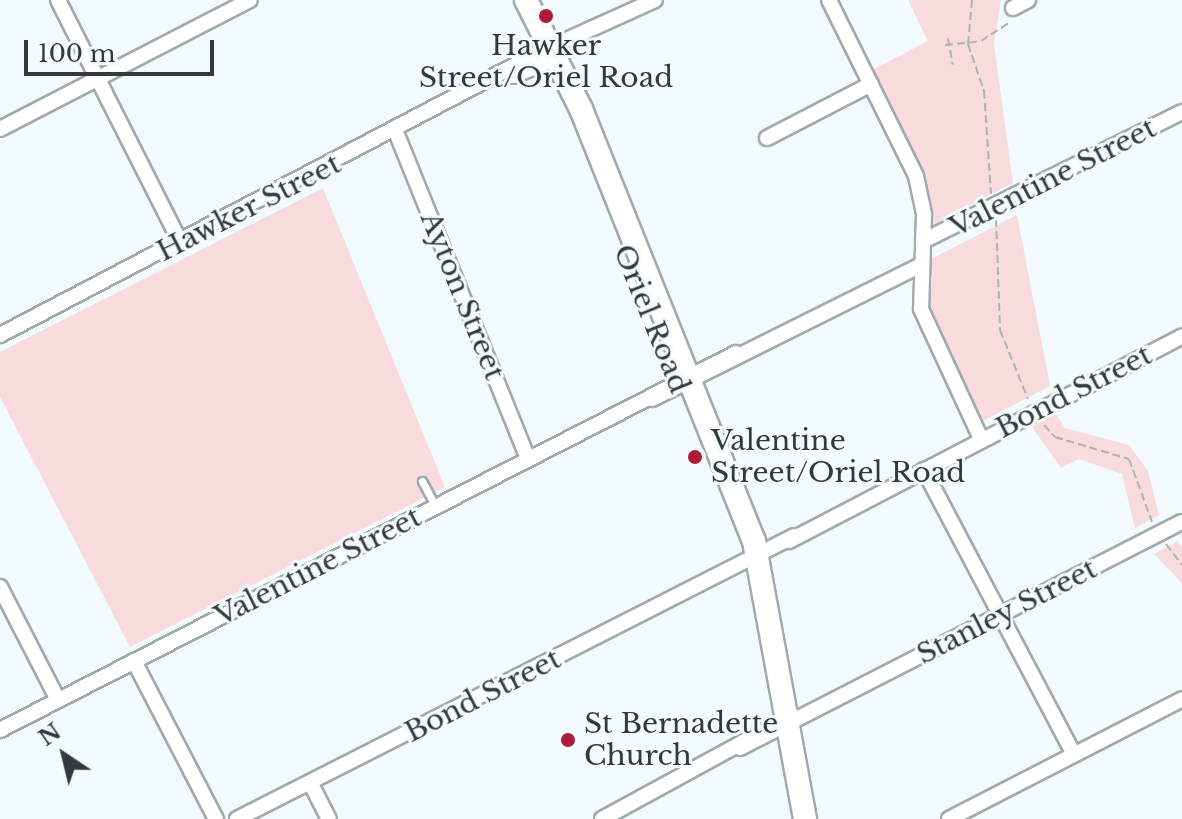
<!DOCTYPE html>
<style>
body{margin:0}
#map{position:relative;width:1182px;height:819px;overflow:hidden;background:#f2fafd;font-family:"Libre Baskerville",serif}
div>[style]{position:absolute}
.green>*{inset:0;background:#f8dcdd}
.path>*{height:2px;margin-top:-1px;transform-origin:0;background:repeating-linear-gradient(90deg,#adb3b5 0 8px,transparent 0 12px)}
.roads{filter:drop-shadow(2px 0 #a1a9ac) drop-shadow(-2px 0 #a1a9ac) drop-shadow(0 2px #a1a9ac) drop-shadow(0 -2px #a1a9ac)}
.lane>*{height:7px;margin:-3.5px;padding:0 3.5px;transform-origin:3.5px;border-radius:3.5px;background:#fff}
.street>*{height:14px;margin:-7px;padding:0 7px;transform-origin:7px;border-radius:7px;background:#fff}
.secondary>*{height:22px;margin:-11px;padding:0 11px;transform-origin:11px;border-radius:11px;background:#fff}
.dots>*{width:22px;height:22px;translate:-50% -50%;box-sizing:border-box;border:4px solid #f2fafd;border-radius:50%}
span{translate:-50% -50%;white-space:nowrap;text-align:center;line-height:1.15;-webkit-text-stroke:6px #f2fafd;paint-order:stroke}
.poi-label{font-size:28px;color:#35393a}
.left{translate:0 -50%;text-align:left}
.street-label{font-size:28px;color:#35393a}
.north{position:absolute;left:24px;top:715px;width:80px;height:80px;-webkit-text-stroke:6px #f2fafd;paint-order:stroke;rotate:325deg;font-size:22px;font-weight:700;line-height:32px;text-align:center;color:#35393a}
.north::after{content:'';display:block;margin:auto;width:28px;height:36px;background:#35393a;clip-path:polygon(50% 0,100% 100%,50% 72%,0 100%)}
.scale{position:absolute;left:24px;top:40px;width:190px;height:36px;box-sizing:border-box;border:4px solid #35393a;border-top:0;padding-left:10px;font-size:24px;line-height:28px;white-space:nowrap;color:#35393a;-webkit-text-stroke:6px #f2fafd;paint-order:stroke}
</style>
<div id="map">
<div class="green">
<i style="clip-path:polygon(908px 0,1001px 0,994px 44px,1013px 183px,934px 224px,917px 165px,870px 71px,928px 41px)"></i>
<i style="clip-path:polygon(323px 188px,445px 487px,130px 647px,0 397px,0 352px)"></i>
<i style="clip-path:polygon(1017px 215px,1050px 386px,983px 421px,929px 318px,927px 261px)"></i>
<i style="clip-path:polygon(1056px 414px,1065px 428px,1129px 445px,1148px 471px,1159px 515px,1135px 528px,1122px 474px,1079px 459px,1061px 468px,1032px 427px)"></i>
<i style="clip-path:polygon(1177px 541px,1182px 547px,1182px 583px,1154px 554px)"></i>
</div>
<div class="path">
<i style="left:972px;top:0;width:44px;rotate:95.2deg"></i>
<i style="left:968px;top:44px;width:50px;rotate:71.2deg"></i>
<i style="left:984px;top:91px;width:103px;rotate:86.1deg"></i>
<i style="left:948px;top:38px;width:27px;rotate:80deg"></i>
<i style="left:945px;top:45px;width:36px;rotate:-6deg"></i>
<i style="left:981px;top:41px;width:35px;rotate:-33deg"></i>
<i style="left:996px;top:219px;width:111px;rotate:87.9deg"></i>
<i style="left:1000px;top:330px;width:74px;rotate:67.9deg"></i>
<i style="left:1044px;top:425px;width:16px;rotate:47deg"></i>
<i style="left:1055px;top:437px;width:77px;rotate:16.6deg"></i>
<i style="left:1129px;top:459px;width:67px;rotate:69.9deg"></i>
<i style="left:1166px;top:544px;width:26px;rotate:53deg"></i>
</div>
<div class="roads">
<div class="lane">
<i style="left:422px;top:481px;width:30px;rotate:62deg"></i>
</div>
<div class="street">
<i style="left:58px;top:0;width:272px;rotate:63.2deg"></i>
<i style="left:829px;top:0;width:196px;rotate:63.7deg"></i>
<i style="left:916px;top:176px;width:40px;rotate:78deg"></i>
<i style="left:924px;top:215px;width:94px;rotate:91.8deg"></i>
<i style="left:921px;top:309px;width:143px;rotate:65.2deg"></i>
<i style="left:1013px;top:8px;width:17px;rotate:-28deg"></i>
<i style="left:551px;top:47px;width:114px;rotate:-24.3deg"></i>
<i style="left:513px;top:76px;width:32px;rotate:-22deg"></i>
<i style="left:0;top:129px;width:281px;rotate:-27.3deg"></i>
<i style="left:396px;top:132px;width:353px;rotate:68deg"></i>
<i style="left:767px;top:138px;width:117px;rotate:-27.4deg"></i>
<i style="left:923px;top:241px;width:289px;rotate:-26.5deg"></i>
<i style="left:0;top:335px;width:607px;rotate:-27.66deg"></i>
<i style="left:652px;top:399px;width:298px;rotate:-26.5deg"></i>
<i style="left:924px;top:470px;width:321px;rotate:62.2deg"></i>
<i style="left:789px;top:541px;width:443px;rotate:-27.5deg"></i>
<i style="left:0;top:587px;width:127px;rotate:62.8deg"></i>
<i style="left:134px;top:661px;width:178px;rotate:62.6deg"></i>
<i style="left:0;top:730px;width:827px;rotate:-27.12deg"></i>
<i style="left:740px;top:748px;width:496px;rotate:-27.1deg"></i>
<i style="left:311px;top:784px;width:39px;rotate:63deg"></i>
<i style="left:237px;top:819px;width:625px;rotate:-26.93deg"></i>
<i style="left:602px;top:819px;width:217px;rotate:-28.6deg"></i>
<i style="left:949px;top:819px;width:262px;rotate:-27.2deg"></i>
</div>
<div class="secondary">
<i style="left:526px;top:0;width:122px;rotate:63.2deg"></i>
<i style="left:581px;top:109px;width:465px;rotate:68.2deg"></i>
<i style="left:754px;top:541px;width:283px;rotate:79.6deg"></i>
</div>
</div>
<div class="dots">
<i style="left:546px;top:16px;background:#ae1a3a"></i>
<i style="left:695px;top:457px;background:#ae1a3a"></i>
<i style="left:568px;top:740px;background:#ae1a3a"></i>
</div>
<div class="poi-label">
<span style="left:546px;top:62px">Hawker<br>Street/Oriel Road</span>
<span class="left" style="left:711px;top:457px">Valentine<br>Street/Oriel Road</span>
<span class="left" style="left:584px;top:740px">St Bernadette<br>Church</span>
</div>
<div class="street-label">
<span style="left:1053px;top:178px;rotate:-27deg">Valentine Street</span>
<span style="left:249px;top:208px;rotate:-27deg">Hawker Street</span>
<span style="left:462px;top:296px;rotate:68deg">Ayton Street</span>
<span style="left:651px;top:319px;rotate:68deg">Oriel Road</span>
<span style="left:1074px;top:392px;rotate:-27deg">Bond Street</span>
<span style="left:318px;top:567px;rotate:-27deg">Valentine Street</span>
<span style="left:1007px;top:612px;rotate:-27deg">Stanley Street</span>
<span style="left:483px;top:696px;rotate:-27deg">Bond Street</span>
</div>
<div class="north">N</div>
<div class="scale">100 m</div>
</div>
